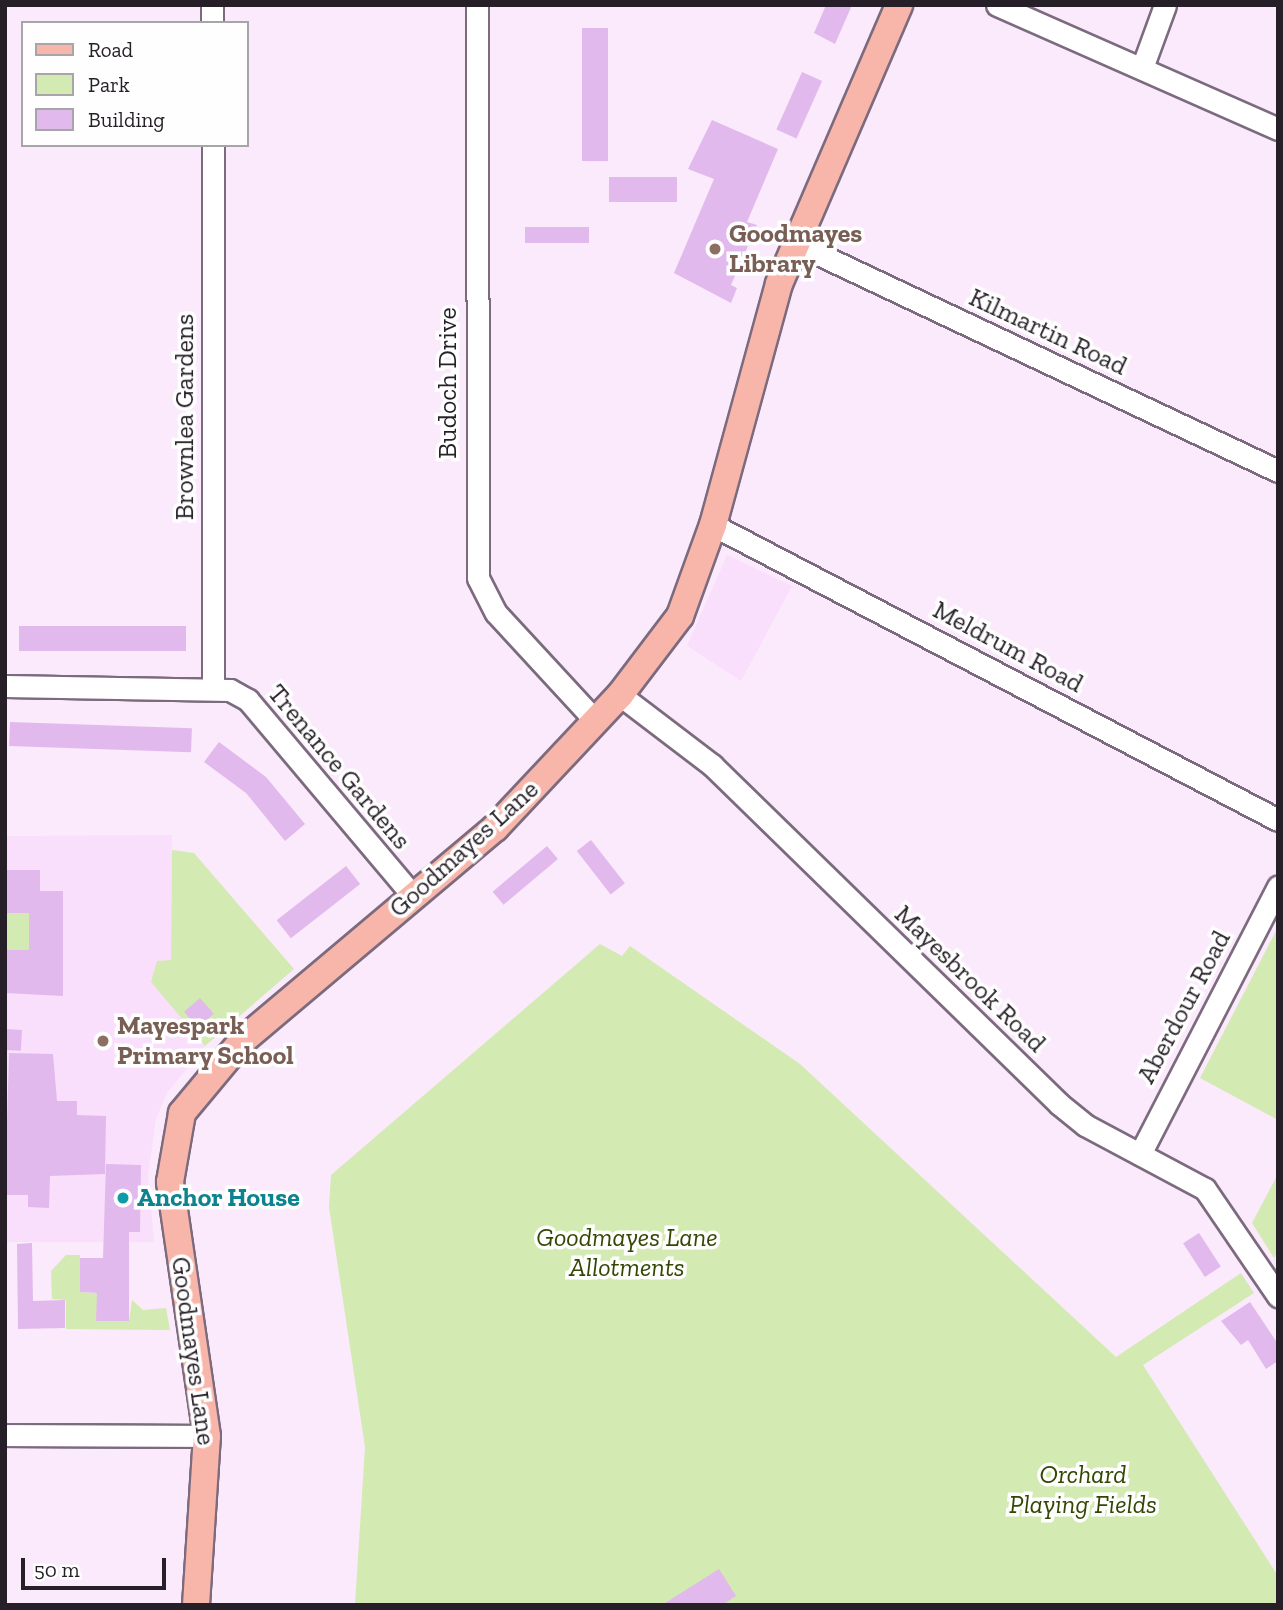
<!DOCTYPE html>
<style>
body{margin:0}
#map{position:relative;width:1283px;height:1610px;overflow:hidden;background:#fbeafc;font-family:"Zilla Slab",serif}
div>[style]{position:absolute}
.built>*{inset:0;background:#f9dffb}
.green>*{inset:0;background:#d3eab2;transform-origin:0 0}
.building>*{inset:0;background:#e1b9ed;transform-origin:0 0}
.roads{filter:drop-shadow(2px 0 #7c6a7e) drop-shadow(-2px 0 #7c6a7e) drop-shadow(0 2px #7c6a7e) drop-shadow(0 -2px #7c6a7e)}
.minor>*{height:21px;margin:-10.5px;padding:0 10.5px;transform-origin:10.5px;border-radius:10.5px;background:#fff}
.major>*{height:26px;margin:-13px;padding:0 13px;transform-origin:13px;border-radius:13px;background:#f7b6a9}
.dots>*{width:19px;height:19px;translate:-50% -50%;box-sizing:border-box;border:4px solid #fefefe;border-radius:50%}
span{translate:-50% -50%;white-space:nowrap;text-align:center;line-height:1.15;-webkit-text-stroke:7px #fefefe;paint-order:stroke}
.education-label{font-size:26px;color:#785e54;font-weight:700}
.left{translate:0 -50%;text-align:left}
.street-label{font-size:26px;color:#261f27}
.culture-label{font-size:26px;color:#0d838f;font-weight:700}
.park-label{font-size:26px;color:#334703;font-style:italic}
.frame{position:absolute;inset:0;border:7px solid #261f27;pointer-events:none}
.legend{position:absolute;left:21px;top:21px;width:228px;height:126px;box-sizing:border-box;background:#fefefe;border:2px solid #a8a5a8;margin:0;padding:9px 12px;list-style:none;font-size:21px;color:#261f27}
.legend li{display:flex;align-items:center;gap:14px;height:35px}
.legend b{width:35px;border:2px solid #a8a5a8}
.scale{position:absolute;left:21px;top:1558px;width:145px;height:32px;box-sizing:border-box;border:4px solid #261f27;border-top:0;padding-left:9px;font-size:21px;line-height:24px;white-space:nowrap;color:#261f27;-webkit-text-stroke:5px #fefefe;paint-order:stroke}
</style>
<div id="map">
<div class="built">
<i style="clip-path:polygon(727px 555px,792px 586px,741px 681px,687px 646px)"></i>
<i style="clip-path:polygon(172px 835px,171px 960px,152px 982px,205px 1046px,167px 1093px,156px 1119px,148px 1176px,154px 1242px,5px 1242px,5px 836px)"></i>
</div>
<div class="green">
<i style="clip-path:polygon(172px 850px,194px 853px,294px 969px,205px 1046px,151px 982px,157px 961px,171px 960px)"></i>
<i style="left:5px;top:902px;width:24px;height:48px"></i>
<i style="clip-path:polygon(1278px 927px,1278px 1120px,1200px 1078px)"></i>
<i style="clip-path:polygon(600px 944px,622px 956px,630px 946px,800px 1064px,1116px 1357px,1241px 1273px,1254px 1293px,1143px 1365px,1278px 1576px,1278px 1605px,355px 1605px,365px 1447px,329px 1207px,331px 1175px)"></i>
<i style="clip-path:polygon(1278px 1174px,1278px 1251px,1274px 1258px,1252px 1223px)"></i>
<i style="clip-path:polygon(66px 1255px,80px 1255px,80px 1292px,97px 1293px,97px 1321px,129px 1321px,132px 1300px,143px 1310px,166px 1308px,170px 1330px,66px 1329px,66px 1300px,52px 1299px,51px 1271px)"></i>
</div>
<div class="building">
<i style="clip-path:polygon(826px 5px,852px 5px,835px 44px,814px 33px)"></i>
<i style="left:582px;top:28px;width:26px;height:133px"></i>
<i style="left:802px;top:72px;width:22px;height:63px;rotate:24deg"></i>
<i style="clip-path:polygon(712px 120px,778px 149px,747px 222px,757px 225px,731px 285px,737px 288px,731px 303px,674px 273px,714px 179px,688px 169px)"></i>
<i style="left:609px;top:177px;width:68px;height:25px"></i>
<i style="left:525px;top:227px;width:64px;height:16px"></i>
<i style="left:19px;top:626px;width:167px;height:25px"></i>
<i style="left:10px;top:722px;width:182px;height:24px;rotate:2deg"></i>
<i style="clip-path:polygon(219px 742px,266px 777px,305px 824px,285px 841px,246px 793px,204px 762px)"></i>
<i style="left:591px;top:840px;width:55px;height:18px;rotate:52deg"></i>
<i style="left:547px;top:846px;width:17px;height:71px;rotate:50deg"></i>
<i style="left:346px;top:866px;width:23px;height:88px;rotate:52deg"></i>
<i style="clip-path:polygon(5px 870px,40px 870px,40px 891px,63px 891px,63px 996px,5px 993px,5px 950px,29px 950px,29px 913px,5px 913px)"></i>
<i style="left:200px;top:998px;width:21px;height:21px;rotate:49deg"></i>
<i style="left:5px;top:1029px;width:17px;height:21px;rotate:3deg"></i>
<i style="clip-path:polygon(9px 1053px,53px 1054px,57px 1101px,77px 1101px,77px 1115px,106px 1116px,105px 1174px,50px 1176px,49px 1208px,28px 1207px,28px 1195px,5px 1195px)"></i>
<i style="clip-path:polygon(106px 1164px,141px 1165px,140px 1232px,129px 1232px,129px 1321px,96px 1321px,97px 1293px,80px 1292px,80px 1258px,103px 1258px)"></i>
<i style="left:1199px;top:1233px;width:40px;height:19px;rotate:57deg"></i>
<i style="clip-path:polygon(32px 1243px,33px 1301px,65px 1300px,65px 1328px,18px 1329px,17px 1244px)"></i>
<i style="clip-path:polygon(1250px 1302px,1278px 1344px,1278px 1361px,1266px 1369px,1248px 1340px,1241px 1345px,1221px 1321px)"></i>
<i style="clip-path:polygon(719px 1569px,736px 1596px,722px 1605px,662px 1605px)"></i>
</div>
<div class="roads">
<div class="minor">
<i style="left:212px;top:5px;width:18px;rotate:90deg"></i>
<i style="left:477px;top:5px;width:573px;rotate:89.9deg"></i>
<i style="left:478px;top:578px;width:39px;rotate:63deg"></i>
<i style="left:496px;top:613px;width:143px;rotate:47.3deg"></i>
<i style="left:997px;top:5px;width:307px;rotate:23.8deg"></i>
<i style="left:1142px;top:68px;width:67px;rotate:-69.9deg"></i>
<i style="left:213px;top:145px;width:543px;rotate:90deg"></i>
<i style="left:795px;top:243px;width:534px;rotate:25.27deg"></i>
<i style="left:713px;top:525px;width:637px;rotate:27.57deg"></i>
<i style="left:5px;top:686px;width:225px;rotate:1deg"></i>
<i style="left:230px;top:690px;width:21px;rotate:29deg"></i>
<i style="left:248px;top:700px;width:256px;rotate:49.9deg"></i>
<i style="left:620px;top:695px;width:116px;rotate:37.3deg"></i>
<i style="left:712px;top:765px;width:484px;rotate:44.3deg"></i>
<i style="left:1058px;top:1103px;width:35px;rotate:39deg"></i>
<i style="left:1085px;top:1125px;width:136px;rotate:28.1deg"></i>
<i style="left:1205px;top:1189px;width:130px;rotate:55.7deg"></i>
<i style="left:1140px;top:1154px;width:301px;rotate:-62.7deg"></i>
<i style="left:5px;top:1435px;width:202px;rotate:0.3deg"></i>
</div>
<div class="major">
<i style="left:196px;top:1605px;width:169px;rotate:-86.3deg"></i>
<i style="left:207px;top:1436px;width:257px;rotate:-98.3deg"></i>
<i style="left:170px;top:1182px;width:70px;rotate:-80.1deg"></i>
<i style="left:182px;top:1113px;width:94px;rotate:-50.2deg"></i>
<i style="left:242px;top:1041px;width:331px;rotate:-40.1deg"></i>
<i style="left:495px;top:828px;width:183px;rotate:-46.8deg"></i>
<i style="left:620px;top:695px;width:99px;rotate:-52.8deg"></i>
<i style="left:680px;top:616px;width:97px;rotate:-70.1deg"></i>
<i style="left:713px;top:525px;width:250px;rotate:-74.7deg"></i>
<i style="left:779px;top:284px;width:304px;rotate:-66.7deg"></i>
</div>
</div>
<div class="dots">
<i style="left:715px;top:249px;background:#8d6e63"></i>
<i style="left:103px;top:1041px;background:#8d6e63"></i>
<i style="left:123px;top:1198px;background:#0f9aa8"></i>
</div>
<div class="education-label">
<span class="left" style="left:729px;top:249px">Goodmayes<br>Library</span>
<span class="left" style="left:117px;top:1041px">Mayespark<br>Primary School</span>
</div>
<div class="street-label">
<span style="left:1048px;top:332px;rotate:25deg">Kilmartin Road</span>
<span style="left:448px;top:383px;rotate:-90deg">Budoch Drive</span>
<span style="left:185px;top:417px;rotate:-90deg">Brownlea Gardens</span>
<span style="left:1008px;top:647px;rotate:28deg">Meldrum Road</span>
<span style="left:339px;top:767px;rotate:50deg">Trenance Gardens</span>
<span style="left:464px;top:849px;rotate:-42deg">Goodmayes Lane</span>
<span style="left:970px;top:979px;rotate:44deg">Mayesbrook Road</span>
<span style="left:1184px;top:1007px;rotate:-62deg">Aberdour Road</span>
<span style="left:193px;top:1351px;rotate:82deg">Goodmayes Lane</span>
</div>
<div class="culture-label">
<span class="left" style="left:137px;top:1198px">Anchor House</span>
</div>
<div class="park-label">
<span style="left:627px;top:1253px">Goodmayes Lane<br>Allotments</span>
<span style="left:1083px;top:1490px">Orchard<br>Playing Fields</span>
</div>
<div class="frame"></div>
<ul class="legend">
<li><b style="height:9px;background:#f7b6a9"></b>Road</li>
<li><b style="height:19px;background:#d3eab2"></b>Park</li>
<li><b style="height:19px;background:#e1b9ed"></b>Building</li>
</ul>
<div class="scale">50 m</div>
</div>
